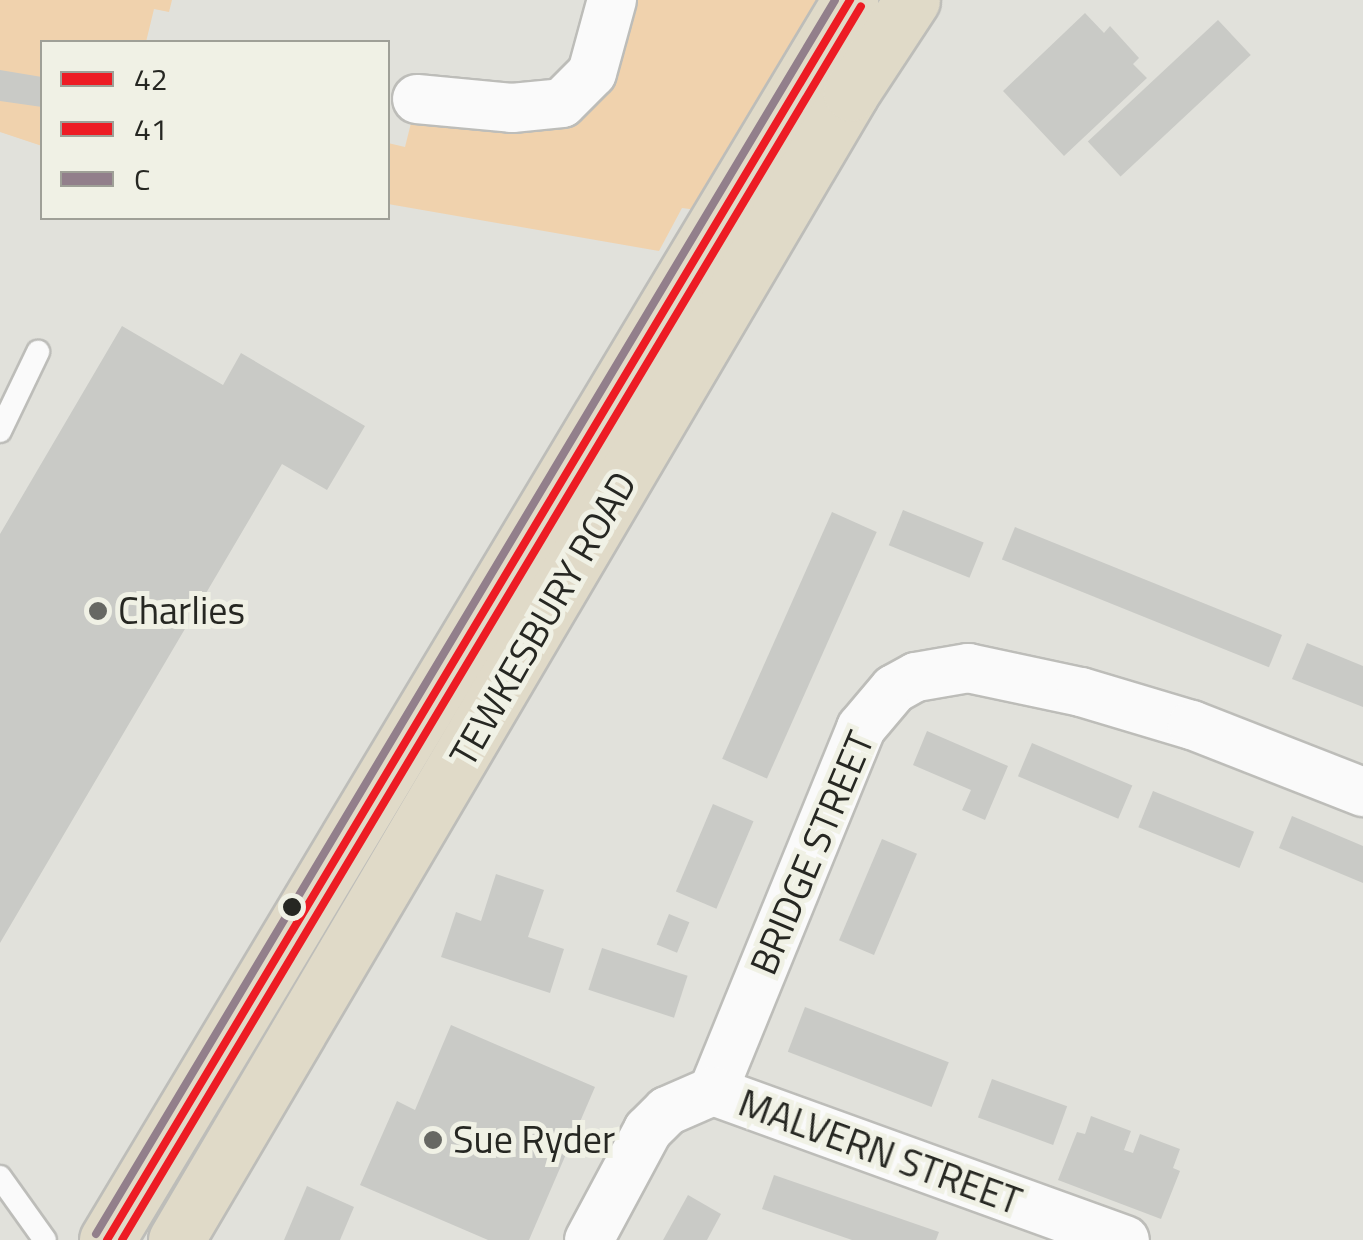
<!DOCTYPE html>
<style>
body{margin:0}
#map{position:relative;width:1363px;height:1240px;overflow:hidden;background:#e1e1db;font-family:"Titillium Web",sans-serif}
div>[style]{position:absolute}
.green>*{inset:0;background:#f0d2ad}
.building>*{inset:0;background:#c9cac6;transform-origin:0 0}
.roads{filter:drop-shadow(2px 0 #bdbdb9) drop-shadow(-2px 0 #bdbdb9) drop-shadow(0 2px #bdbdb9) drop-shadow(0 -2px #bdbdb9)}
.lane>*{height:22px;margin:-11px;padding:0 11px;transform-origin:11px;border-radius:11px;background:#fafafa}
.street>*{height:48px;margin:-24px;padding:0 24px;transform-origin:24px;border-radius:24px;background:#fafafa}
.highway>*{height:55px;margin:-27.5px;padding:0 27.5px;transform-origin:27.5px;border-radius:27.5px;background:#e0dac8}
.bus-1>*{height:8px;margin:-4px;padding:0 4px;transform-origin:4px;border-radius:4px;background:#ed1c24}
.bus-2>*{height:8px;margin:-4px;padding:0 4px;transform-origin:4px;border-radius:4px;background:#ed1c24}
.bus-3>*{height:8px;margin:-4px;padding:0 4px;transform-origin:4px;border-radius:4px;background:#927f8b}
.dots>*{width:28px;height:28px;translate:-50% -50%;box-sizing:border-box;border:5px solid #f0f1e5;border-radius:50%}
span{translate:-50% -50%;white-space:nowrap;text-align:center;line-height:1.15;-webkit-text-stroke:10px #f0f1e5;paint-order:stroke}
.poi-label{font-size:38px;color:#262722}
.left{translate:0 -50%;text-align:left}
.street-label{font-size:38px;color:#262722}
.legend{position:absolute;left:40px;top:40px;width:350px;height:180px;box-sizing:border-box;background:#f0f1e5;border:2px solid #9fa097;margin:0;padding:12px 18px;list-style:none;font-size:30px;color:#262722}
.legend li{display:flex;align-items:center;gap:20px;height:50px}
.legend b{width:50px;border:2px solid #9fa097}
</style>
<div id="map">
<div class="green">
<i style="clip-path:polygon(0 0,172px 0,169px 12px,154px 9px,146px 42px,42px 42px,42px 146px,0 132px)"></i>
<i style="clip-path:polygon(612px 0,850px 0,720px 213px,682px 208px,659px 251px,388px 204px,388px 143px,405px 147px,417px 99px,550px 107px)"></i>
</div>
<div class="building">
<i style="clip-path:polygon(1085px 13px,1104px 33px,1110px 26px,1139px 58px,1133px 64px,1147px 78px,1064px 156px,1003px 91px)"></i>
<i style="left:1218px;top:20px;width:48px;height:178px;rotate:47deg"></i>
<i style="clip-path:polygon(0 70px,42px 77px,42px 107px,0 101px)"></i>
<i style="clip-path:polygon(122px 326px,223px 385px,241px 353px,365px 426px,327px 490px,282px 464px,0 943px,0 534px)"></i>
<i style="left:903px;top:510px;width:87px;height:38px;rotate:22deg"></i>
<i style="left:832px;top:512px;width:49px;height:270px;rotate:24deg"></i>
<i style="left:1015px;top:527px;width:288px;height:35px;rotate:22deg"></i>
<i style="clip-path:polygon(1307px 643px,1363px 666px,1363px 707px,1292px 679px)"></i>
<i style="clip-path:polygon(927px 731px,1008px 766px,985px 820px,962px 810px,971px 790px,913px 765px)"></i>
<i style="left:1032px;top:743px;width:109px;height:36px;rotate:23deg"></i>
<i style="left:1153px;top:791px;width:109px;height:39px;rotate:22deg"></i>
<i style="left:713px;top:804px;width:44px;height:95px;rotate:23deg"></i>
<i style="clip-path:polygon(1292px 816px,1363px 846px,1363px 883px,1279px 848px)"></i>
<i style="left:882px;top:839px;width:38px;height:110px;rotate:23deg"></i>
<i style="clip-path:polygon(496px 874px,544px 890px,528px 937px,564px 949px,550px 993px,441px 957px,456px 912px,481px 921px)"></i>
<i style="left:669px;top:914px;width:22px;height:33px;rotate:22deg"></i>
<i style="left:602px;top:948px;width:90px;height:44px;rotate:18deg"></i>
<i style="left:805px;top:1007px;width:154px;height:48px;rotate:21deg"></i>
<i style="clip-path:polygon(451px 1025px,595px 1087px,529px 1240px,488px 1240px,360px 1185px,397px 1101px,415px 1110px)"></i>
<i style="left:992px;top:1079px;width:80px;height:41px;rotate:20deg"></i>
<i style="clip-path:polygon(1091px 1116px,1131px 1131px,1124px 1150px,1133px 1153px,1140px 1134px,1180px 1149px,1173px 1168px,1180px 1171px,1161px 1219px,1058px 1180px,1077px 1132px,1085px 1134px)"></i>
<i style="clip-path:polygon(774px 1175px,939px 1232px,936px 1240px,852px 1240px,762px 1209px)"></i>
<i style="clip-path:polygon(307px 1186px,354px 1207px,340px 1240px,284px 1240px)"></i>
<i style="clip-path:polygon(688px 1195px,721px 1214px,707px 1240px,663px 1240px)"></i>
</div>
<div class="roads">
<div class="lane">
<i style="left:0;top:431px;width:88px;rotate:-64.3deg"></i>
<i style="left:0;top:1177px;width:77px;rotate:54.5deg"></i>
</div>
<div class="street">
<i style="left:417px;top:99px;width:95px;rotate:5.4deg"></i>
<i style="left:512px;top:108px;width:50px;rotate:-5.7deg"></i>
<i style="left:562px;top:103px;width:42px;rotate:-45deg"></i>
<i style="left:592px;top:73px;width:76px;rotate:-74.7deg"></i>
<i style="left:713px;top:1091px;width:392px;rotate:-67.8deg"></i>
<i style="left:861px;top:728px;width:51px;rotate:-49.8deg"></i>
<i style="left:894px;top:689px;width:25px;rotate:-29deg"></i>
<i style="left:916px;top:677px;width:53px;rotate:-9.8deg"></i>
<i style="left:968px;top:668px;width:116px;rotate:12deg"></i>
<i style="left:1081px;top:692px;width:116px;rotate:16.6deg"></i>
<i style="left:1192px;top:725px;width:184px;rotate:21.4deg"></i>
<i style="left:589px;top:1240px;width:125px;rotate:-61.8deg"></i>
<i style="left:648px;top:1130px;width:27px;rotate:-45deg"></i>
<i style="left:667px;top:1111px;width:50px;rotate:-23.5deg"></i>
<i style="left:713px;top:1091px;width:438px;rotate:19.9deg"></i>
</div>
<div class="highway">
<i style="left:107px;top:1240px;width:1446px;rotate:-59.07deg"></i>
<i style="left:176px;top:1240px;width:1331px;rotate:-59.52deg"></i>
<i style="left:851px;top:93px;width:111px;rotate:-56.7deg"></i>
</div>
</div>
<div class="bus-1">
<i style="left:107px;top:1240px;width:1446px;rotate:-59.07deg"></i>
</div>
<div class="bus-2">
<i style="left:122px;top:1240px;width:1438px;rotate:-59.08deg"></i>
</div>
<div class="bus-3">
<i style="left:96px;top:1234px;width:1438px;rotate:-59.08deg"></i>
</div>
<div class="dots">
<i style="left:98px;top:611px;background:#676863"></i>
<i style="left:292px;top:907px;background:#262722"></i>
<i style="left:433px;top:1140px;background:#676863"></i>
</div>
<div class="poi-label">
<span class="left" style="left:118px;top:611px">Charlies</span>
<span class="left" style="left:453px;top:1140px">Sue Ryder</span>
</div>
<div class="street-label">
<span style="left:543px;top:619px;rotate:-60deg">TEWKESBURY ROAD</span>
<span style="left:812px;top:853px;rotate:-67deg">BRIDGE STREET</span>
<span style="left:880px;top:1152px;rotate:20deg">MALVERN STREET</span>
</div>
<ul class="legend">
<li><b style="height:12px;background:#ed1c24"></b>42</li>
<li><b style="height:12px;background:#ed1c24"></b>41</li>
<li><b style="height:12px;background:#927f8b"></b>C</li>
</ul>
</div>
